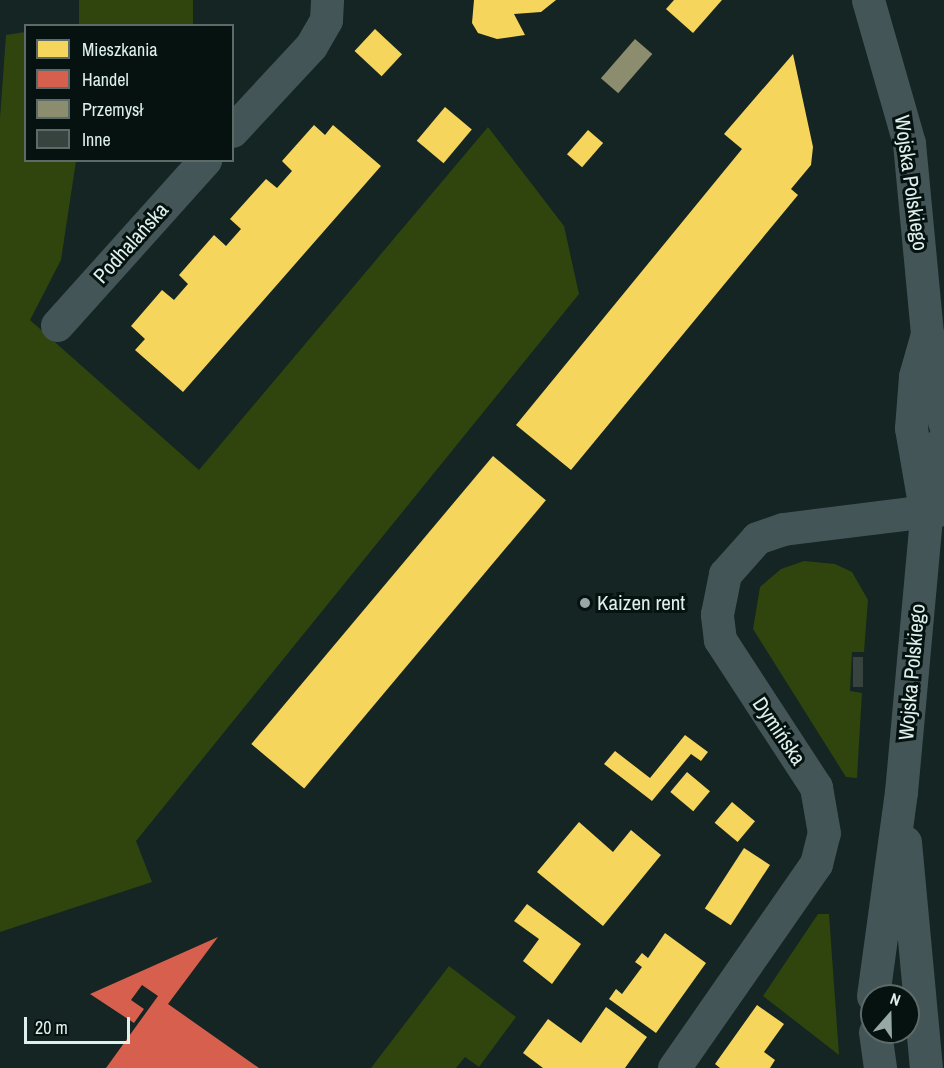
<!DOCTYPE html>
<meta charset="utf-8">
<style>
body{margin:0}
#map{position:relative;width:944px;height:1068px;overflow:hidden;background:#142523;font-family:"Archivo Narrow",sans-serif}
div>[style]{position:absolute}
.green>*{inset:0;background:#2f450d;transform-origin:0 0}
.homes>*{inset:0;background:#f6d55c;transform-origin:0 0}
.shops>*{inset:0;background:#d6604d}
.industry>*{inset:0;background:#8c8c6e;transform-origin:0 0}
.building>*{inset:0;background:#36433f;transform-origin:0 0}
.minor>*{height:33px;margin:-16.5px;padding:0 16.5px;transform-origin:16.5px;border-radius:16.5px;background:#445558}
.tertiary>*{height:33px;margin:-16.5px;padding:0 16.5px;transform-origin:16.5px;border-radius:16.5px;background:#445558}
.dots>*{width:16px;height:16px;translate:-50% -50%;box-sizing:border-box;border:3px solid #061210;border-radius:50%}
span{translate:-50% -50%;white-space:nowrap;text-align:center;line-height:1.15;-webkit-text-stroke:6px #061210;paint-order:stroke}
.street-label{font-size:21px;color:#deefec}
.poi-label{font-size:21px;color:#deefec}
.left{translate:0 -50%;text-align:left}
.legend{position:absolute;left:24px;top:24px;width:210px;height:138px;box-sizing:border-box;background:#061210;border:2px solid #5c6a68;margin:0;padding:8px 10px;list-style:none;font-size:18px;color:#deefec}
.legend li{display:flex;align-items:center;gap:12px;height:30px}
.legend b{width:30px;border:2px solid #5c6a68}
.north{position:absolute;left:860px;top:984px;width:60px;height:60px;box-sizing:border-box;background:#061210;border:2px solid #5c6a68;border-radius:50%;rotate:20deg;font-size:16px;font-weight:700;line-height:24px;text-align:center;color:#deefec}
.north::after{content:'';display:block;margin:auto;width:21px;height:27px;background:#97a8a6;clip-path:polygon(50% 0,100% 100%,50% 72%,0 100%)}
.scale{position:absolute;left:24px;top:1017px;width:106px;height:27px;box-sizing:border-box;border:3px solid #deefec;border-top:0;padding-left:8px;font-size:18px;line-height:21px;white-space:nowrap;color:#deefec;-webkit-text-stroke:4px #061210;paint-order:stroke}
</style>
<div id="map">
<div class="green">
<i style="left:79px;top:0;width:114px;height:25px"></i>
<i style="clip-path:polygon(25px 32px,26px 160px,76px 161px,61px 260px,30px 320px,199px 470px,488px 127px,564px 226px,579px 294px,136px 841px,152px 882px,0 932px,0 118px,6px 35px)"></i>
<i style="clip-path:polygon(804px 561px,835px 564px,852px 572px,868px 600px,864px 652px,852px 652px,850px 691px,862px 693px,857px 778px,846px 777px,753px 629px,760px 587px,781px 569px)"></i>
<i style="clip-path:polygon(818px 914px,829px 914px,839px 1055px,763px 996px)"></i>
<i style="clip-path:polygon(449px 966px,516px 1017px,479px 1067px,465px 1057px,456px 1068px,371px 1068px)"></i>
</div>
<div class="homes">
<i style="clip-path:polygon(474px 0,556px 0,541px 12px,514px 14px,525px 35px,497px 39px,478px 33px,472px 23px)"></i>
<i style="clip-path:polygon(674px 0,722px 0,693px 33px,666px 9px)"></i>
<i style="left:375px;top:29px;width:37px;height:30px;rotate:43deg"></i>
<i style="clip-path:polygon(793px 54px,813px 147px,811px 165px,791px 189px,798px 195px,571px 470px,516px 425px,742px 149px,724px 134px)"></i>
<i style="left:445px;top:107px;width:35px;height:44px;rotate:40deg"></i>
<i style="clip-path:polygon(314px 125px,325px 135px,333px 125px,381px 166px,183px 392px,135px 350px,145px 339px,131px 326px,162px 290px,174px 300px,188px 284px,179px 275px,214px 235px,226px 246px,241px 229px,230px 219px,266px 179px,277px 188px,292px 171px,282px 161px)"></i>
<i style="left:588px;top:130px;width:20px;height:32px;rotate:41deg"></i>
<i style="left:493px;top:456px;width:69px;height:376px;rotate:40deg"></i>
<i style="clip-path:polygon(685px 735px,708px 752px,701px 761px,691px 754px,652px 801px,604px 764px,615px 751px,650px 778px)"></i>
<i style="left:687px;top:772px;width:30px;height:26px;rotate:40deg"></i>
<i style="left:732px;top:802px;width:30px;height:27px;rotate:40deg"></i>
<i style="clip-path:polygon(579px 822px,613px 852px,631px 830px,661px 855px,603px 926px,537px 872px)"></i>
<i style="left:744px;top:848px;width:31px;height:72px;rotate:33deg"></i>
<i style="clip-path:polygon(527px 904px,581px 944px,552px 984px,523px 961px,539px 939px,514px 921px)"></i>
<i style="clip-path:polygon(665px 933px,706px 963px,656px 1033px,609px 999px,616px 989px,622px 994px,642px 967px,635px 962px,642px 953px,648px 958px)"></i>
<i style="clip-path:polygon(757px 1005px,784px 1024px,764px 1052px,775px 1060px,770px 1068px,720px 1068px,715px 1064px)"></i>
<i style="clip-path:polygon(606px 1007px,647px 1037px,625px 1068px,543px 1068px,523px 1053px,548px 1019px,581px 1043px)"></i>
</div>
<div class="shops">
<i style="clip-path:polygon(218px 937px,168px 1004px,259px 1068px,106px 1068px,158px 996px,142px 985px,131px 1000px,144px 1009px,134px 1023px,90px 994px)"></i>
</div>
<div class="industry">
<i style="left:635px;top:39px;width:23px;height:52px;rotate:41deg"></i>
</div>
<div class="building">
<i style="left:853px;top:657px;width:10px;height:30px"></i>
</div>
<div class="minor">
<i style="left:232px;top:131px;width:116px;rotate:-47.1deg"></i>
<i style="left:311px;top:46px;width:30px;rotate:-60deg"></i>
<i style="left:326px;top:20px;width:20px;rotate:-87deg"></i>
<i style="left:57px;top:325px;width:222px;rotate:-48.1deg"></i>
<i style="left:674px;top:1068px;width:249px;rotate:-55.2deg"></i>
<i style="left:816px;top:864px;width:32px;rotate:-76deg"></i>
<i style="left:824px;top:833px;width:47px;rotate:-99.9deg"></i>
<i style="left:816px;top:787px;width:176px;rotate:-123.1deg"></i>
<i style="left:720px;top:640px;width:26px;rotate:-97deg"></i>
<i style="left:717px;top:614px;width:41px;rotate:-78.7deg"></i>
<i style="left:725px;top:574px;width:48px;rotate:-48.4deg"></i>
<i style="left:757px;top:538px;width:28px;rotate:-19deg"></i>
<i style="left:783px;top:529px;width:162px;rotate:-7.1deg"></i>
</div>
<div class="tertiary">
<i style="left:868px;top:0;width:149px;rotate:74deg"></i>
<i style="left:909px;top:143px;width:192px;rotate:84.6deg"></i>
<i style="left:927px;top:334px;width:46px;rotate:72.3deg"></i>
<i style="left:941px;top:378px;width:44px;rotate:86.1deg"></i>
<i style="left:926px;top:515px;width:88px;rotate:-99.8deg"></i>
<i style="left:911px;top:428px;width:52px;rotate:-85.6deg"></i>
<i style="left:915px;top:376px;width:44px;rotate:-74.1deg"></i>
<i style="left:905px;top:842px;width:227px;rotate:84.7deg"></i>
<i style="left:873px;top:996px;width:206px;rotate:-82.2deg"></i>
<i style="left:901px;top:792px;width:278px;rotate:-84.8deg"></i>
<i style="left:926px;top:515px;width:55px;rotate:-71.9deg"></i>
<i style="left:943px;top:463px;width:24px;rotate:-88deg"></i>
<i style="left:875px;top:1032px;width:36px;rotate:82deg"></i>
</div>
<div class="dots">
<i style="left:585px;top:603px;background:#97a8a6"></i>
</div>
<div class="street-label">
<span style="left:911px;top:183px;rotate:82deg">Wojska Polskiego</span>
<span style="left:131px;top:243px;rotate:-48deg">Podhalańska</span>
<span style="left:912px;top:672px;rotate:-85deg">Wojska Polskiego</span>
<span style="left:779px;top:731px;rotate:56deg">Dymińska</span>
</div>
<div class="poi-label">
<span class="left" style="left:597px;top:603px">Kaizen rent</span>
</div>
<ul class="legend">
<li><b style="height:16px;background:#f6d55c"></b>Mieszkania</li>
<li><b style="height:16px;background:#d6604d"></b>Handel</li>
<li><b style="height:16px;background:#8c8c6e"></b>Przemysł</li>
<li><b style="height:16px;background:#36433f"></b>Inne</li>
</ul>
<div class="north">N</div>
<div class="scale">20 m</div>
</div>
